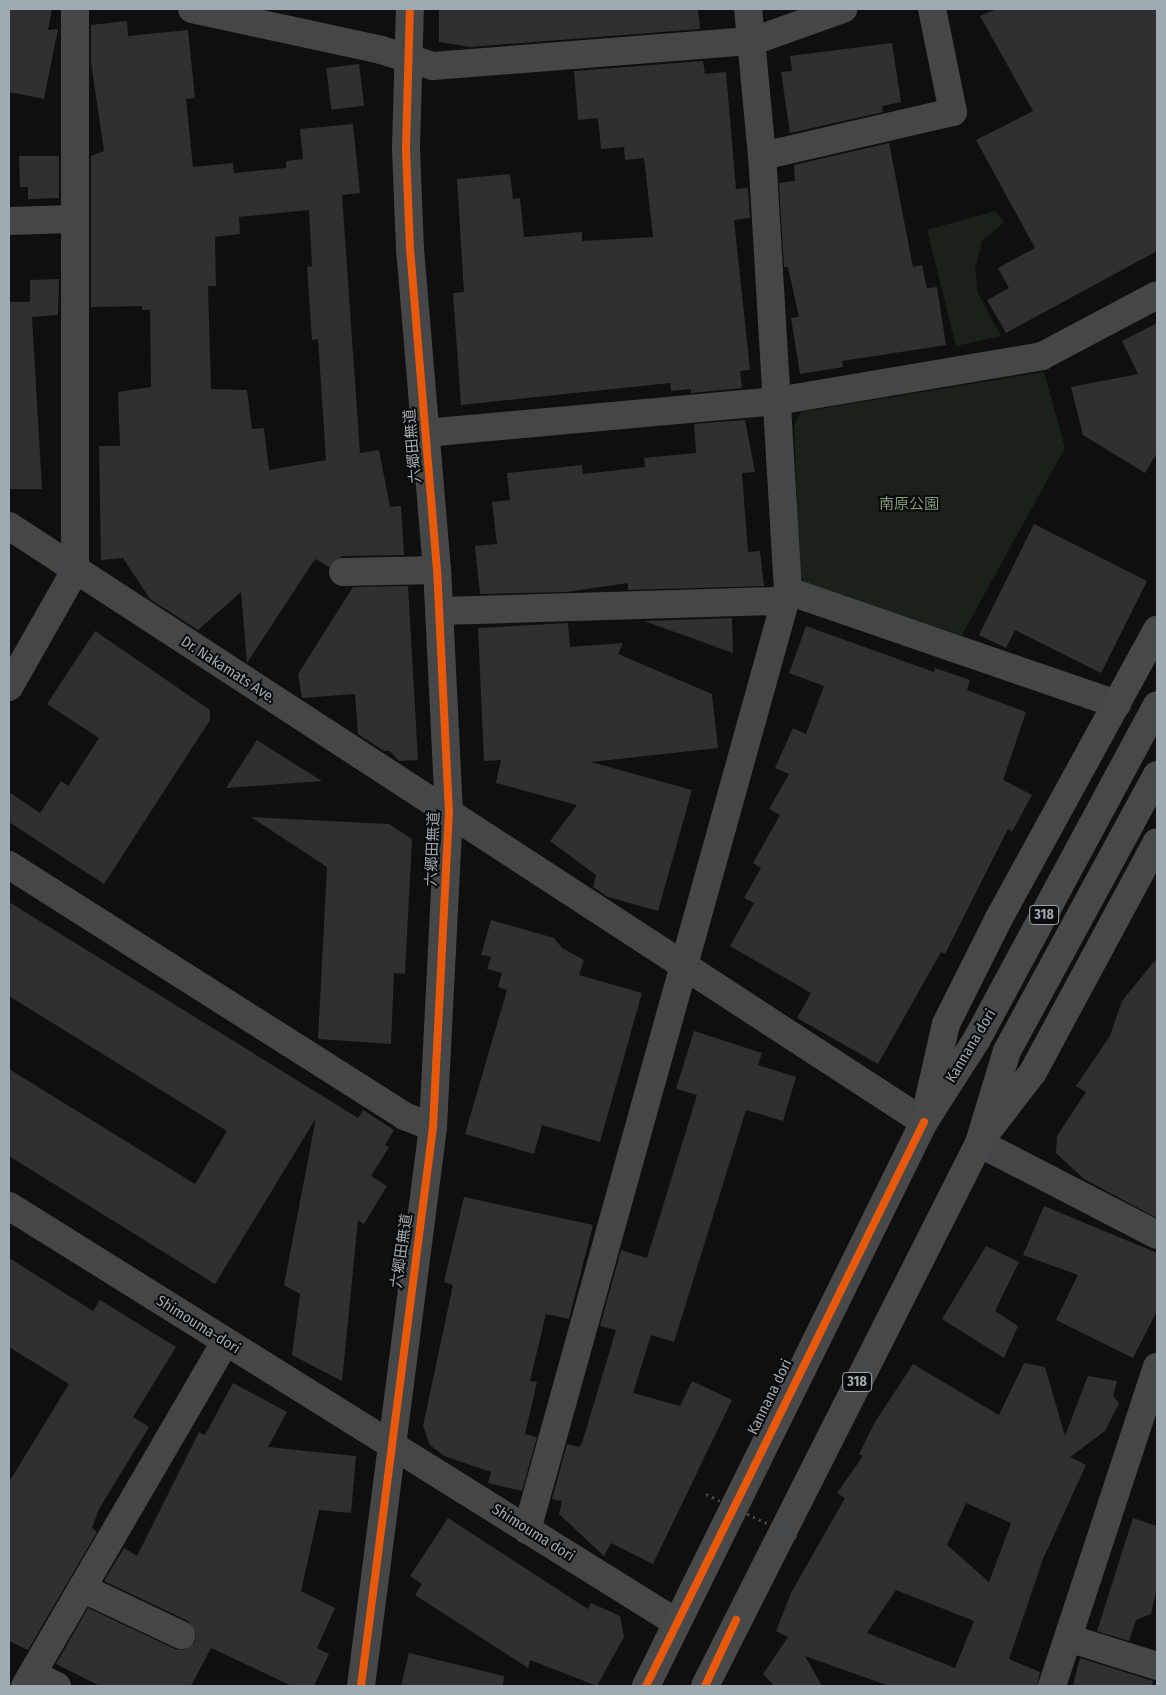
<!DOCTYPE html>
<meta charset="utf-8">
<style>
body{margin:0}
#map{position:relative;width:1166px;height:1695px;overflow:hidden;background:#0f0f10;font-family:"Fira Sans Condensed","Noto Sans JP",sans-serif}
div>[style]{position:absolute}
.green>*{inset:0;background:#1a201a}
.building>*{inset:0;background:#303032;transform-origin:0 0}
.minor>*{height:28px;margin:-14px;padding:0 14px;transform-origin:14px;border-radius:14px;background:#444648}
.major>*{height:28px;margin:-14px;padding:0 14px;transform-origin:14px;border-radius:14px;background:#46484a}
.path-bridge>*{height:3px;margin-top:-1.5px;transform-origin:0;background:repeating-linear-gradient(90deg,#45484a 0 2.5px,transparent 0 6.5px)}
.cycleway>*{height:8px;margin:-4px;padding:0 4px;transform-origin:4px;border-radius:4px;background:#e8590c}
span{translate:-50% -50%;white-space:nowrap;text-align:center;line-height:1.15;-webkit-text-stroke:4px #0a0a0b;paint-order:stroke}
.shield-label span{padding:1px 4px;background:#0a0a0b;border:1px solid;border-radius:4px;-webkit-text-stroke-width:0}
.shield-label{font-size:14px;color:#a0aab1;font-weight:700}
.street-label{font-size:15px;color:#a0aab1}
.park-label{font-size:15px;color:#809b78}
.frame{position:absolute;inset:0;border:10px solid #a0aab1;pointer-events:none}
</style>
<div id="map">
<div class="green">
<i style="clip-path:polygon(995px 211px,1004px 222px,982px 241px,975px 269px,978px 293px,1001px 336px,956px 346px,927px 230px)"></i>
<i style="clip-path:polygon(1044px 372px,1065px 448px,962px 635px,810px 588px,800px 576px,794px 425px,801px 412px)"></i>
</div>
<div class="building">
<i style="clip-path:polygon(9px 9px,52px 9px,48px 30px,58px 29px,44px 99px,9px 92px)"></i>
<i style="clip-path:polygon(439px 9px,698px 9px,700px 29px,470px 47px,439px 42px)"></i>
<i style="clip-path:polygon(997px 9px,1157px 9px,1157px 251px,1006px 333px,987px 300px,1009px 288px,998px 268px,1035px 248px,976px 140px,1033px 111px,980px 16px)"></i>
<i style="clip-path:polygon(evenodd,127px 21px,128px 36px,188px 30px,195px 98px,186px 99px,193px 167px,233px 163px,234px 173px,286px 168px,286px 161px,303px 159px,300px 129px,353px 124px,360px 193px,342px 195px,360px 453px,379px 450px,390px 507px,401px 506px,404px 555px,342px 556px,329px 567px,315px 559px,247px 663px,241px 592px,198px 630px,150px 599px,123px 558px,101px 560px,99px 446px,120px 446px,118px 392px,151px 387px,150px 310px,142px 310px,142px 306px,91px 307px,91px 156px,104px 151px,91px 62px,91px 25px,127px 21px,309px 210px,312px 266px,307px 267px,312px 340px,318px 339px,326px 460px,269px 470px,264px 428px,252px 429px,247px 390px,211px 389px,208px 286px,216px 286px,215px 237px,240px 234px,239px 217px,309px 210px)"></i>
<i style="clip-path:polygon(892px 43px,901px 102px,882px 106px,883px 112px,790px 133px,781px 72px,792px 71px,790px 56px)"></i>
<i style="clip-path:polygon(703px 61px,705px 74px,726px 72px,736px 189px,748px 188px,750px 218px,734px 220px,750px 370px,740px 371px,742px 388px,691px 393px,691px 389px,671px 391px,670px 383px,461px 405px,453px 293px,464px 292px,457px 179px,510px 174px,513px 199px,520px 198px,524px 237px,582px 232px,582px 241px,653px 237px,644px 158px,625px 160px,624px 147px,601px 149px,598px 118px,578px 120px,574px 71px)"></i>
<i style="left:359px;top:64px;width:42px;height:33px;rotate:83deg"></i>
<i style="clip-path:polygon(889px 143px,913px 267px,922px 265px,927px 288px,937px 287px,946px 345px,842px 361px,843px 367px,800px 374px,791px 318px,799px 317px,788px 267px,784px 267px,779px 183px,795px 181px,794px 165px)"></i>
<i style="clip-path:polygon(19px 156px,59px 156px,59px 198px,28px 199px,28px 187px,20px 187px)"></i>
<i style="clip-path:polygon(59px 279px,58px 315px,32px 317px,42px 489px,9px 489px,9px 302px,30px 302px,30px 280px)"></i>
<i style="clip-path:polygon(1157px 323px,1157px 453px,1145px 473px,1083px 435px,1071px 387px,1138px 374px,1122px 341px)"></i>
<i style="clip-path:polygon(745px 420px,755px 472px,742px 473px,748px 552px,760px 551px,764px 586px,628px 590px,628px 583px,566px 592px,480px 594px,475px 546px,497px 544px,492px 502px,510px 500px,507px 473px,582px 465px,583px 474px,645px 467px,644px 458px,696px 453px,694px 424px)"></i>
<i style="clip-path:polygon(1034px 524px,1147px 581px,1101px 673px,1015px 630px,1006px 648px,979px 635px)"></i>
<i style="clip-path:polygon(408px 586px,418px 760px,399px 761px,390px 751px,384px 751px,358px 734px,355px 694px,302px 698px,298px 674px,353px 587px)"></i>
<i style="clip-path:polygon(732px 618px,733px 653px,644px 621px)"></i>
<i style="clip-path:polygon(568px 623px,570px 647px,623px 643px,618px 654px,712px 694px,718px 748px,591px 762px,692px 790px,658px 911px,608px 897px,593px 887px,596px 875px,550px 841px,577px 805px,496px 783px,501px 760px,484px 761px,478px 628px)"></i>
<i style="clip-path:polygon(806px 626px,934px 672px,935px 668px,970px 680px,967px 690px,1026px 712px,1003px 780px,1032px 795px,1012px 832px,1008px 829px,945px 954px,941px 952px,878px 1064px,797px 1018px,811px 993px,730px 946px,754px 903px,744px 898px,761px 868px,753px 863px,780px 815px,769px 809px,789px 774px,775px 768px,793px 728px,806px 734px,824px 686px,789px 673px)"></i>
<i style="clip-path:polygon(95px 631px,210px 710px,210px 720px,104px 884px,9px 822px,9px 792px,40px 813px,61px 781px,68px 786px,99px 738px,47px 704px)"></i>
<i style="clip-path:polygon(257px 740px,274px 751px,322px 781px,226px 788px)"></i>
<i style="clip-path:polygon(251px 817px,389px 824px,412px 839px,405px 974px,394px 973px,391px 1044px,318px 1039px,327px 867px)"></i>
<i style="clip-path:polygon(9px 902px,358px 1118px,363px 1110px,394px 1130px,385px 1145px,389px 1147px,371px 1176px,387px 1186px,364px 1224px,358px 1220px,342px 1381px,292px 1355px,300px 1294px,284px 1285px,316px 1118px,215px 1284px,9px 1156px,9px 1069px,195px 1184px,227px 1131px,9px 996px)"></i>
<i style="clip-path:polygon(491px 920px,554px 938px,562px 948px,584px 960px,579px 975px,642px 993px,600px 1142px,542px 1125px,534px 1154px,465px 1134px,507px 990px,498px 987px,502px 973px,487px 969px,491px 957px,481px 955px)"></i>
<i style="clip-path:polygon(1157px 958px,1157px 1218px,1084px 1179px,1056px 1153px,1057px 1136px,1086px 1092px,1076px 1086px,1110px 1036px,1122px 1001px)"></i>
<i style="clip-path:polygon(694px 1031px,762px 1053px,758px 1065px,796px 1077px,783px 1121px,746px 1110px,674px 1342px,651px 1335px,633px 1393px,680px 1406px,692px 1381px,732px 1400px,653px 1564px,611px 1543px,604px 1556px,559px 1514px,562px 1501px,552px 1499px,567px 1444px,579px 1447px,582px 1443px,616px 1330px,600px 1326px,621px 1250px,647px 1258px,697px 1095px,676px 1089px)"></i>
<i style="clip-path:polygon(464px 1197px,593px 1225px,569px 1319px,546px 1314px,530px 1381px,537px 1382px,525px 1434px,537px 1437px,522px 1491px,488px 1483px,491px 1472px,444px 1456px,430px 1445px,423px 1426px,453px 1285px,444px 1282px)"></i>
<i style="clip-path:polygon(1044px 1206px,1157px 1253px,1157px 1311px,1133px 1358px,1056px 1320px,1078px 1275px,1023px 1255px)"></i>
<i style="clip-path:polygon(986px 1246px,1019px 1262px,995px 1311px,1018px 1326px,1004px 1358px,942px 1319px)"></i>
<i style="clip-path:polygon(9px 1258px,93px 1311px,100px 1300px,176px 1347px,133px 1417px,149px 1427px,99px 1509px,92px 1528px,97px 1532px,28px 1650px,9px 1641px,9px 1482px,69px 1384px,9px 1347px)"></i>
<i style="clip-path:polygon(evenodd,1024px 1363px,1045px 1367px,1065px 1436px,1088px 1376px,1117px 1381px,1113px 1396px,1119px 1403px,1105px 1431px,1070px 1457px,1086px 1465px,1043px 1559px,1009px 1659px,1040px 1672px,1037px 1686px,889px 1686px,805px 1656px,822px 1686px,774px 1686px,763px 1674px,788px 1637px,776px 1631px,791px 1593px,845px 1498px,837px 1493px,863px 1456px,859px 1454px,875px 1422px,913px 1364px,999px 1415px,1024px 1363px,966px 1503px,1011px 1523px,989px 1582px,947px 1545px,966px 1503px,1024px 1363px,896px 1590px,974px 1621px,955px 1668px,867px 1633px,896px 1590px)"></i>
<i style="clip-path:polygon(233px 1383px,287px 1412px,268px 1447px,356px 1456px,351px 1513px,319px 1510px,301px 1591px,335px 1608px,317px 1648px,329px 1654px,314px 1686px,292px 1686px,211px 1648px,191px 1686px,100px 1686px,56px 1664px,88px 1608px,175px 1649px,183px 1650px,195px 1642px,196px 1633px,188px 1621px,104px 1581px,124px 1548px,137px 1556px,199px 1432px,205px 1435px)"></i>
<i style="clip-path:polygon(448px 1518px,588px 1609px,591px 1603px,620px 1616px,624px 1637px,597px 1686px,530px 1660px,528px 1668px,415px 1595px,422px 1584px,410px 1576px)"></i>
<i style="clip-path:polygon(1133px 1518px,1157px 1526px,1157px 1588px,1151px 1614px,1136px 1620px,1129px 1641px,1097px 1631px)"></i>
<i style="clip-path:polygon(409px 1653px,504px 1676px,503px 1686px,401px 1686px)"></i>
<i style="clip-path:polygon(1080px 1658px,1153px 1681px,1152px 1686px,1073px 1686px)"></i>
</div>
<div class="minor">
<i style="left:192px;top:9px;width:193px;rotate:12.2deg"></i>
<i style="left:381px;top:50px;width:54px;rotate:17.1deg"></i>
<i style="left:433px;top:66px;width:321px;rotate:-4.5deg"></i>
<i style="left:753px;top:41px;width:96px;rotate:-19.6deg"></i>
<i style="left:762px;top:156px;width:196px;rotate:-13deg"></i>
<i style="left:953px;top:112px;width:105px;rotate:-101.5deg"></i>
<i style="left:9px;top:221px;width:63px;rotate:-1.8deg"></i>
<i style="left:425px;top:433px;width:353px;rotate:-5.2deg"></i>
<i style="left:777px;top:401px;width:269px;rotate:-9.6deg"></i>
<i style="left:1042px;top:356px;width:130px;rotate:-27.9deg"></i>
<i style="left:9px;top:526px;width:1092px;rotate:33.08deg"></i>
<i style="left:343px;top:572px;width:94px;rotate:-1.2deg"></i>
<i style="left:788px;top:591px;width:348px;rotate:19deg"></i>
<i style="left:439px;top:611px;width:346px;rotate:-1.7deg"></i>
<i style="left:9px;top:687px;width:133px;rotate:-60.4deg"></i>
<i style="left:75px;top:571px;width:562px;rotate:-90deg"></i>
<i style="left:9px;top:865px;width:468px;rotate:32.4deg"></i>
<i style="left:404px;top:1116px;width:31px;rotate:21deg"></i>
<i style="left:979px;top:1143px;width:200px;rotate:27.3deg"></i>
<i style="left:9px;top:1206px;width:787px;rotate:31.97deg"></i>
<i style="left:527px;top:1530px;width:975px;rotate:-74.47deg"></i>
<i style="left:788px;top:591px;width:436px;rotate:-93.4deg"></i>
<i style="left:762px;top:156px;width:148px;rotate:-95.4deg"></i>
<i style="left:82px;top:1588px;width:110px;rotate:25.4deg"></i>
<i style="left:1068px;top:1638px;width:93px;rotate:17.5deg"></i>
<i style="left:33px;top:1674px;width:27px;rotate:27deg"></i>
<i style="left:25px;top:1686px;width:397px;rotate:-59.8deg"></i>
<i style="left:361px;top:1686px;width:564px;rotate:-82.66deg"></i>
<i style="left:433px;top:1127px;width:314px;rotate:-87.1deg"></i>
<i style="left:449px;top:813px;width:243px;rotate:-92.8deg"></i>
<i style="left:437px;top:570px;width:322px;rotate:-94.8deg"></i>
<i style="left:410px;top:249px;width:101px;rotate:-92.3deg"></i>
<i style="left:406px;top:148px;width:139px;rotate:-88.4deg"></i>
<i style="left:1052px;top:1686px;width:336px;rotate:-71.8deg"></i>
</div>
<div class="major">
<i style="left:928px;top:1103px;width:81px;rotate:-77.2deg"></i>
<i style="left:946px;top:1024px;width:116px;rotate:-63.4deg"></i>
<i style="left:998px;top:920px;width:331px;rotate:-61.3deg"></i>
<i style="left:990px;top:1128px;width:71px;rotate:-52.5deg"></i>
<i style="left:1033px;top:1072px;width:261px;rotate:-61.7deg"></i>
<i style="left:646px;top:1686px;width:629px;rotate:-63.76deg"></i>
<i style="left:924px;top:1122px;width:98px;rotate:-57.4deg"></i>
<i style="left:977px;top:1039px;width:379px;rotate:-61.7deg"></i>
<i style="left:705px;top:1686px;width:608px;rotate:-63.22deg"></i>
<i style="left:979px;top:1143px;width:96px;rotate:-73.1deg"></i>
<i style="left:1007px;top:1051px;width:314px;rotate:-61.5deg"></i>
</div>
<div class="path-bridge">
<i style="left:706px;top:1494px;width:104px;rotate:25.6deg"></i>
</div>
<div class="cycleway">
<i style="left:361px;top:1686px;width:564px;rotate:-82.66deg"></i>
<i style="left:433px;top:1127px;width:314px;rotate:-87.1deg"></i>
<i style="left:449px;top:813px;width:243px;rotate:-92.8deg"></i>
<i style="left:437px;top:570px;width:322px;rotate:-94.8deg"></i>
<i style="left:410px;top:249px;width:101px;rotate:-92.3deg"></i>
<i style="left:406px;top:148px;width:139px;rotate:-88.4deg"></i>
<i style="left:646px;top:1686px;width:629px;rotate:-63.76deg"></i>
<i style="left:705px;top:1686px;width:73px;rotate:-64.8deg"></i>
</div>
<div class="shield-label">
<span style="left:1044px;top:915px">318</span>
<span style="left:857px;top:1382px">318</span>
</div>
<div class="street-label">
<span style="left:413px;top:446px;rotate:-95deg">六郷田無道</span>
<span style="left:228px;top:670px;rotate:33deg">Dr. Nakamats Ave.</span>
<span style="left:433px;top:849px;rotate:-88deg">六郷田無道</span>
<span style="left:971px;top:1046px;rotate:-59deg">Kannana dori</span>
<span style="left:402px;top:1251px;rotate:-82deg">六郷田無道</span>
<span style="left:198px;top:1325px;rotate:32deg">Shimouma-dori</span>
<span style="left:770px;top:1397px;rotate:-64deg">Kannana dori</span>
<span style="left:533px;top:1533px;rotate:32deg">Shimouma dori</span>
</div>
<div class="park-label">
<span style="left:909px;top:505px">南原公園</span>
</div>
<div class="frame"></div>
</div>
